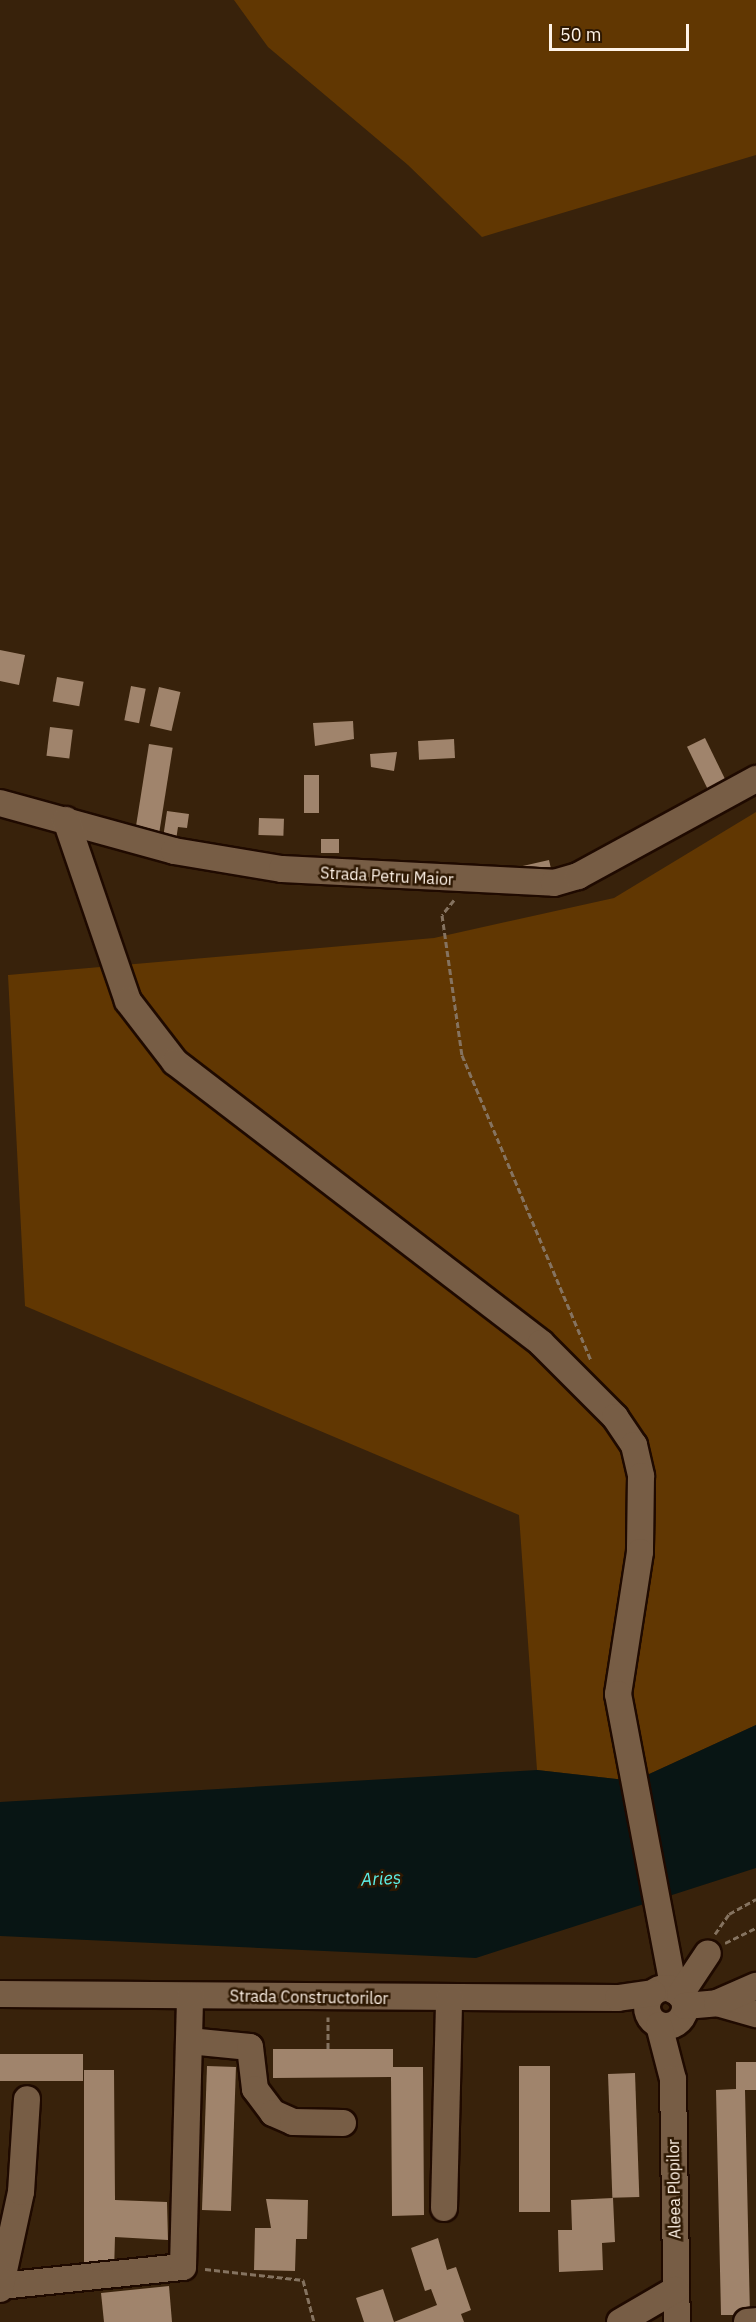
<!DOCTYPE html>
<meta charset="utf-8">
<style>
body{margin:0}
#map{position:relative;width:756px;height:2322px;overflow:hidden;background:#38220b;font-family:"IBM Plex Sans",sans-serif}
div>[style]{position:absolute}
.green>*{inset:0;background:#613702}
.water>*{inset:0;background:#081514}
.building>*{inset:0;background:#a0846c;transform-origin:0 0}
.path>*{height:3px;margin-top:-1.5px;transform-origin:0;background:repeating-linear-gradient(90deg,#857360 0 6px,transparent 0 9px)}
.roads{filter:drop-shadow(2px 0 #1f0a00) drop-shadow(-2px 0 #1f0a00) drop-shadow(0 2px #1f0a00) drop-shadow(0 -2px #1f0a00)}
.minor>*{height:26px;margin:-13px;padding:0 13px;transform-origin:13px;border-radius:13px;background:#775d45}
.minor>.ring{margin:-13px;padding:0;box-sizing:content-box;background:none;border:26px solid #775d45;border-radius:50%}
span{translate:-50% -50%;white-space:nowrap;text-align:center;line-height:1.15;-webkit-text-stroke:5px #2e1802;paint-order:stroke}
.street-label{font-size:16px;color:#fff3e8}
.water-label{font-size:18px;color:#5ceee6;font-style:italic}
.scale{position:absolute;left:549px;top:24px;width:140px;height:27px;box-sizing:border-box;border:3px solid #fff3e8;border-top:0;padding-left:8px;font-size:18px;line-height:21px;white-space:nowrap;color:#fff3e8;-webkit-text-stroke:4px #2e1802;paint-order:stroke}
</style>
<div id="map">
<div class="green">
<i style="clip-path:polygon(234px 0,756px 0,756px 155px,482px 237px,408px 165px,268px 47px)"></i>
<i style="clip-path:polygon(756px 812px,756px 1725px,634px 1781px,537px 1770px,519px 1515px,25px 1306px,8px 975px,434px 938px,614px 898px)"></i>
</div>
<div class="water">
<i style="clip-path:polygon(756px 1725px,756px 1868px,476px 1958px,0 1936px,0 1802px,537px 1770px,634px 1781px)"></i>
</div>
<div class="building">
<i style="clip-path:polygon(0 650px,25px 655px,19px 685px,0 681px)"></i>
<i style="left:57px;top:677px;width:27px;height:25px;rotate:10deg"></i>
<i style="left:131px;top:686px;width:15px;height:35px;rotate:11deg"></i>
<i style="left:159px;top:687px;width:22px;height:40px;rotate:13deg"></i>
<i style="clip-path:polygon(353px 721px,354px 739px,315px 746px,313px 723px)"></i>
<i style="left:50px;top:727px;width:23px;height:29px;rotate:7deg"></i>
<i style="left:705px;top:738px;width:49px;height:20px;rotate:64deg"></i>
<i style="left:454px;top:739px;width:19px;height:36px;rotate:87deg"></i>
<i style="left:149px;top:744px;width:24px;height:85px;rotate:9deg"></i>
<i style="clip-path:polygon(397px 752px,394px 771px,371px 767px,370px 754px)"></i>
<i style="left:304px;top:775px;width:15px;height:38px"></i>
<i style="clip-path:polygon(167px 811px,189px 814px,187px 828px,178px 827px,176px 840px,163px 838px)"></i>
<i style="left:259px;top:818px;width:25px;height:17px;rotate:2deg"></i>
<i style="left:321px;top:839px;width:18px;height:14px"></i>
<i style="left:549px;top:860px;width:13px;height:27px;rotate:77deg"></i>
<i style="clip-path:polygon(273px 2049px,393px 2049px,393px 2067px,423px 2067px,424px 2215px,392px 2216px,391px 2077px,273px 2078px)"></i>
<i style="left:0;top:2054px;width:83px;height:27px"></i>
<i style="clip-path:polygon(736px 2062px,756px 2062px,756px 2090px,745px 2090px,750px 2315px,721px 2315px,716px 2090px,736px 2089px)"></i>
<i style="left:207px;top:2066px;width:29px;height:144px;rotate:2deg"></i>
<i style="left:519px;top:2066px;width:31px;height:146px"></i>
<i style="clip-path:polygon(84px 2070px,114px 2070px,115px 2200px,167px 2202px,168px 2240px,115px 2237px,114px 2272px,84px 2269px)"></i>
<i style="left:635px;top:2073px;width:124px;height:27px;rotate:88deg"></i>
<i style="clip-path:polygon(613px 2198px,615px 2242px,602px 2243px,603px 2270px,559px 2272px,558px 2230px,572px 2230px,571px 2200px)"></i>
<i style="clip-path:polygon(266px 2199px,308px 2200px,307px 2239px,296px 2239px,295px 2271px,254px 2270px,255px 2228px,271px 2228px)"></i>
<i style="clip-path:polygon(438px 2238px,447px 2270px,456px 2267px,471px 2310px,461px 2314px,464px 2322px,364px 2322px,356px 2298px,383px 2289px,394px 2322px,437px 2305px,431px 2289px,425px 2291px,411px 2248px)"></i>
<i style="clip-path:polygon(169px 2286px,172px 2322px,104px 2322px,101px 2293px)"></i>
</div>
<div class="path">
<i style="left:454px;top:900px;width:19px;rotate:129deg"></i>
<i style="left:442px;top:915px;width:141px;rotate:81.9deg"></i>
<i style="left:462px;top:1055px;width:331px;rotate:67.1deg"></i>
<i style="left:715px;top:1934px;width:24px;rotate:-55deg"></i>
<i style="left:729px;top:1914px;width:31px;rotate:-29deg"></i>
<i style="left:725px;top:1943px;width:34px;rotate:-26deg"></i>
<i style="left:328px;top:2049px;width:32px;rotate:-90deg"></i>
<i style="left:205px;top:2269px;width:99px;rotate:6.4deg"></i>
<i style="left:303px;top:2280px;width:43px;rotate:75.3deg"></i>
</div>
<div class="roads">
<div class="minor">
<i style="left:0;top:803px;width:180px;rotate:15.4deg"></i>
<i style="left:174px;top:851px;width:109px;rotate:9.5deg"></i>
<i style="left:282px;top:869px;width:272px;rotate:2.9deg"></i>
<i style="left:554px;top:883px;width:25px;rotate:-16deg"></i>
<i style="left:578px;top:876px;width:203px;rotate:-28.6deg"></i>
<i style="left:66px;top:820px;width:191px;rotate:71.1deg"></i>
<i style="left:128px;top:1001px;width:77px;rotate:52.4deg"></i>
<i style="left:175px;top:1062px;width:461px;rotate:37.5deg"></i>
<i style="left:541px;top:1343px;width:105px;rotate:45deg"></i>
<i style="left:615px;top:1417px;width:34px;rotate:56deg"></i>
<i style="left:634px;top:1445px;width:32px;rotate:77deg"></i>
<i style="left:641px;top:1476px;width:76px;rotate:90.8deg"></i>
<i style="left:640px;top:1552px;width:144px;rotate:98.8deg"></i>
<i style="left:618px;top:1694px;width:302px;rotate:79.3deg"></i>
<i class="ring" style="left:647px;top:1988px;width:12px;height:12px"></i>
<i style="left:0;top:1994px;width:618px;rotate:0.37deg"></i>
<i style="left:618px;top:1998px;width:35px;rotate:-8deg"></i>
<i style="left:680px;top:1995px;width:50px;rotate:-56.3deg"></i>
<i style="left:717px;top:2003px;width:41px;rotate:15.8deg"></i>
<i style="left:685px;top:2006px;width:32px;rotate:-5deg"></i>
<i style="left:717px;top:2003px;width:43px;rotate:-23.6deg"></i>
<i style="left:659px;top:2025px;width:56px;rotate:75.5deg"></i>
<i style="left:673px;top:2079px;width:243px;rotate:89.1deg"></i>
<i style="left:189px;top:2041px;width:61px;rotate:5.6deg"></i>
<i style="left:250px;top:2047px;width:42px;rotate:83.2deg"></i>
<i style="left:255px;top:2089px;width:30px;rotate:53deg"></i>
<i style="left:273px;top:2113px;width:22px;rotate:24deg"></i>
<i style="left:293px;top:2122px;width:50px;rotate:1.1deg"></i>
<i style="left:444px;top:2208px;width:210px;rotate:-88.6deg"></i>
<i style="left:1px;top:2286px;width:183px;rotate:-6deg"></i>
<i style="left:183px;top:2267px;width:271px;rotate:-88.5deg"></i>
<i style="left:0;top:2289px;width:99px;rotate:-77.8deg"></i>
<i style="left:21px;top:2192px;width:93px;rotate:-86.3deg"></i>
<i style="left:620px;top:2322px;width:64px;rotate:-30.2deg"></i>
<i style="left:747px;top:2322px;width:9px;rotate:-6deg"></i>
</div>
</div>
<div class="street-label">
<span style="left:387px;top:876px;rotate:3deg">Strada Petru Maior</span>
<span style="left:309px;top:1997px;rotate:1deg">Strada Constructorilor</span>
<span style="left:674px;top:2189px;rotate:-91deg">Aleea Plopilor</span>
</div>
<div class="water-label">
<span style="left:381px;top:1879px;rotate:-3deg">Arieș</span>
</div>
<div class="scale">50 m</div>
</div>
